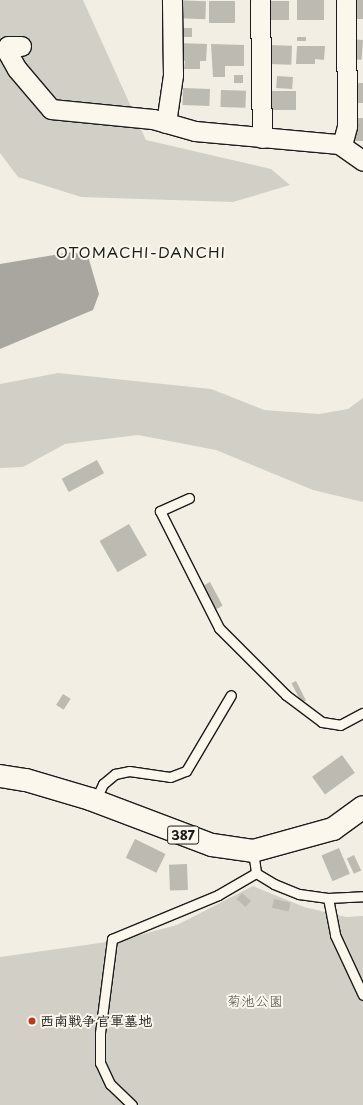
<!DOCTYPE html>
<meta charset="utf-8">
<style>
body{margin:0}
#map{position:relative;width:363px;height:1105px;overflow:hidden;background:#f2eee4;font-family:"Playpen Sans","Klee One",sans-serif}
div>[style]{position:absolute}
.green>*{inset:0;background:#d2cfc6}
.water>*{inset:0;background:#a9a6a0}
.building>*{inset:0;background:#bdbab1;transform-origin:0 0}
.roads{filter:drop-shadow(1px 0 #1c1c1c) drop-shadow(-1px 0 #1c1c1c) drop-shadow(0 1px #1c1c1c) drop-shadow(0 -1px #1c1c1c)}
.service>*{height:9px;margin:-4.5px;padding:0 4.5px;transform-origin:4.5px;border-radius:4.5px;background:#fbf7ec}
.minor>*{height:19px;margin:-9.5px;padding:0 9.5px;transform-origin:9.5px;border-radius:9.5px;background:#fbf7ec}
.trunk>*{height:22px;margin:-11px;padding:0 11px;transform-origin:11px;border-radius:11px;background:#fbf7ec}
.dots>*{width:11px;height:11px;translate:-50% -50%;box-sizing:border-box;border:2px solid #fbf7ec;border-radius:50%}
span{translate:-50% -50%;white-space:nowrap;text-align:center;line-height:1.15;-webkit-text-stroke:4px #fbf7ec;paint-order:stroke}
.shield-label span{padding:1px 3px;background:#fbf7ec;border:1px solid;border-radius:3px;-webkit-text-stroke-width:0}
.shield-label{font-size:13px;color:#1c1c1c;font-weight:700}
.park-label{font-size:14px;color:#53524f}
.poi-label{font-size:14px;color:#1c1c1c;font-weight:700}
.left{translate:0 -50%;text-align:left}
.neighbourhood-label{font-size:15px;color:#1c1c1c;letter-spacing:1px}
</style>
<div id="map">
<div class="green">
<i style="clip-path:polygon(0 0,83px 0,146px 140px,271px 169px,290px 185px,233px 202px,81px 197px,18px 177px,0 153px)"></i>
<i style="clip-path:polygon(58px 373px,211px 389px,264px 410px,319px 414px,348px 409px,363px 398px,363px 502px,313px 490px,216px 450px,138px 435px,65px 444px,23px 467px,0 468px,0 384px)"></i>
<i style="clip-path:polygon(253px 886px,304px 907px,346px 917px,363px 916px,363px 1105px,0 1105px,0 957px,121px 940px,177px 925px)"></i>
</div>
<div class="water">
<i style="clip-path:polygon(72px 252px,88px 256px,99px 294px,93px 310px,0 349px,0 264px)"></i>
</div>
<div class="building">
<i style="left:173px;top:0;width:33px;height:18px;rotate:2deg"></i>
<i style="left:297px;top:0;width:27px;height:20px"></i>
<i style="left:348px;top:0;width:15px;height:19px"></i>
<i style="left:209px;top:1px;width:26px;height:22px"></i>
<i style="left:263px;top:1px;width:26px;height:19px"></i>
<i style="left:174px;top:28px;width:18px;height:9px"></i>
<i style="left:297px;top:37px;width:9px;height:4px"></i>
<i style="left:350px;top:39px;width:13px;height:20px;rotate:4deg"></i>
<i style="clip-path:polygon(178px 43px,207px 44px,206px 61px,200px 61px,200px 69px,184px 69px,185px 61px,178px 60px)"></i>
<i style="clip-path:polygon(211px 44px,244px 45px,244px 66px,225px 66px,225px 77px,213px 77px)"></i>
<i style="left:268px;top:45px;width:24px;height:19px;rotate:2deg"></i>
<i style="clip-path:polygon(297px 46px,325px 46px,324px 60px,315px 59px,315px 64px,296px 64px)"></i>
<i style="left:234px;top:75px;width:9px;height:8px"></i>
<i style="left:277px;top:76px;width:16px;height:12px;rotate:4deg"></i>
<i style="left:355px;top:83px;width:8px;height:20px"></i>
<i style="left:183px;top:88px;width:27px;height:17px;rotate:2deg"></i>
<i style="left:221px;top:90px;width:25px;height:17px;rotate:2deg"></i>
<i style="left:267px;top:91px;width:29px;height:19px"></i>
<i style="left:353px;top:118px;width:10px;height:23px"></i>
<i style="left:97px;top:460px;width:15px;height:40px;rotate:62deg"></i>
<i style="left:129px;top:524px;width:36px;height:34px;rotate:60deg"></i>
<i style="left:210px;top:582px;width:27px;height:10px;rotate:62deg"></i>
<i style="left:296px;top:681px;width:22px;height:5px;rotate:63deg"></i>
<i style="left:63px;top:694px;width:9px;height:13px;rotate:32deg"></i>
<i style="left:342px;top:755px;width:22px;height:37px;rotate:54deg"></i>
<i style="left:135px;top:839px;width:34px;height:21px;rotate:26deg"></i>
<i style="left:339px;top:848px;width:28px;height:19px;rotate:67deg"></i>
<i style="left:354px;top:855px;width:17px;height:8px;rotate:65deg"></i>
<i style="left:187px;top:864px;width:26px;height:18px;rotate:88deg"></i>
<i style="left:242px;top:893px;width:12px;height:8px;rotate:42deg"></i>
<i style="left:274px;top:899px;width:17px;height:9px;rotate:13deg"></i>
</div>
<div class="roads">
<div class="service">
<i style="left:189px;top:498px;width:32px;rotate:156deg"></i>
<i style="left:160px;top:511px;width:131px;rotate:63.2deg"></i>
<i style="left:219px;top:628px;width:95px;rotate:45deg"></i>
<i style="left:286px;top:695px;width:45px;rotate:36.9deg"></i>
<i style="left:322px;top:722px;width:18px;rotate:9deg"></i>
<i style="left:340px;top:725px;width:26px;rotate:-28deg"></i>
<i style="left:95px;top:801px;width:19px;rotate:-65deg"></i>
<i style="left:103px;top:784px;width:16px;rotate:-40deg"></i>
<i style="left:115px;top:774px;width:14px;rotate:-12deg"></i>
<i style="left:129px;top:771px;width:41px;rotate:8.3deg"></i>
<i style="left:170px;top:777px;width:17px;rotate:-21deg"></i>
<i style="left:186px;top:771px;width:88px;rotate:-59.4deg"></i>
<i style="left:253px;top:851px;width:22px;rotate:82deg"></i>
<i style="left:256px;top:873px;width:21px;rotate:31deg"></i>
<i style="left:274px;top:884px;width:27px;rotate:22deg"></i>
<i style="left:299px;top:894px;width:29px;rotate:8deg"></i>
<i style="left:328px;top:898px;width:35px;rotate:-3deg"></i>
<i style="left:328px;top:898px;width:38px;rotate:79deg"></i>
<i style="left:335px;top:935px;width:66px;rotate:65deg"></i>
<i style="left:132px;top:1105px;width:30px;rotate:-136deg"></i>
<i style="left:110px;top:1084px;width:23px;rotate:-115deg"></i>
<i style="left:100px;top:1063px;width:30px;rotate:-90deg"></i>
<i style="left:100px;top:1033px;width:95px;rotate:-82.7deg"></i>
<i style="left:112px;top:939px;width:115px;rotate:-22.5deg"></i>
<i style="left:218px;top:895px;width:44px;rotate:-30.1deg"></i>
</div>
<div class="minor">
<i style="left:260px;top:0;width:138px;rotate:89.2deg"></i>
<i style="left:21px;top:46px;width:13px;rotate:180deg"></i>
<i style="left:8px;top:46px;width:7px;rotate:90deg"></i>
<i style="left:8px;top:53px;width:18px;rotate:61deg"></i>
<i style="left:17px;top:69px;width:52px;rotate:49.6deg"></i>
<i style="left:51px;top:109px;width:102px;rotate:5.6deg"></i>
<i style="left:153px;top:119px;width:44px;rotate:15.9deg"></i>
<i style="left:195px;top:131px;width:145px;rotate:5.2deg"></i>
<i style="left:339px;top:144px;width:29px;rotate:35deg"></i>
<i style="left:166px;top:123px;width:49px;rotate:-81.7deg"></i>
<i style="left:173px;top:75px;width:75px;rotate:-90.8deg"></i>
<i style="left:342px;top:145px;width:20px;rotate:-75deg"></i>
<i style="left:347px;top:126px;width:126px;rotate:-90.5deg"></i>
</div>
<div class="trunk">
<i style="left:0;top:776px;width:26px;rotate:9deg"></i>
<i style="left:26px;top:780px;width:67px;rotate:16.5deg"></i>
<i style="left:90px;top:799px;width:130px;rotate:20.7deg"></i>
<i style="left:212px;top:845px;width:41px;rotate:8.3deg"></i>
<i style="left:253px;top:851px;width:83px;rotate:-15.4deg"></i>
<i style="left:333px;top:829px;width:37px;rotate:-36deg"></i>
</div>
</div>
<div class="dots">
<i style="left:32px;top:1021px;background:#c8321e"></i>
</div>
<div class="shield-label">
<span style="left:183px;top:835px">387</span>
</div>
<div class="park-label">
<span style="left:255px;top:1001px">菊池公園</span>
</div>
<div class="poi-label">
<span class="left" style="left:40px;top:1021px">西南戦争官軍墓地</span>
</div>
<div class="neighbourhood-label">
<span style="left:141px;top:252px">OTOMACHI-DANCHI</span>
</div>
</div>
